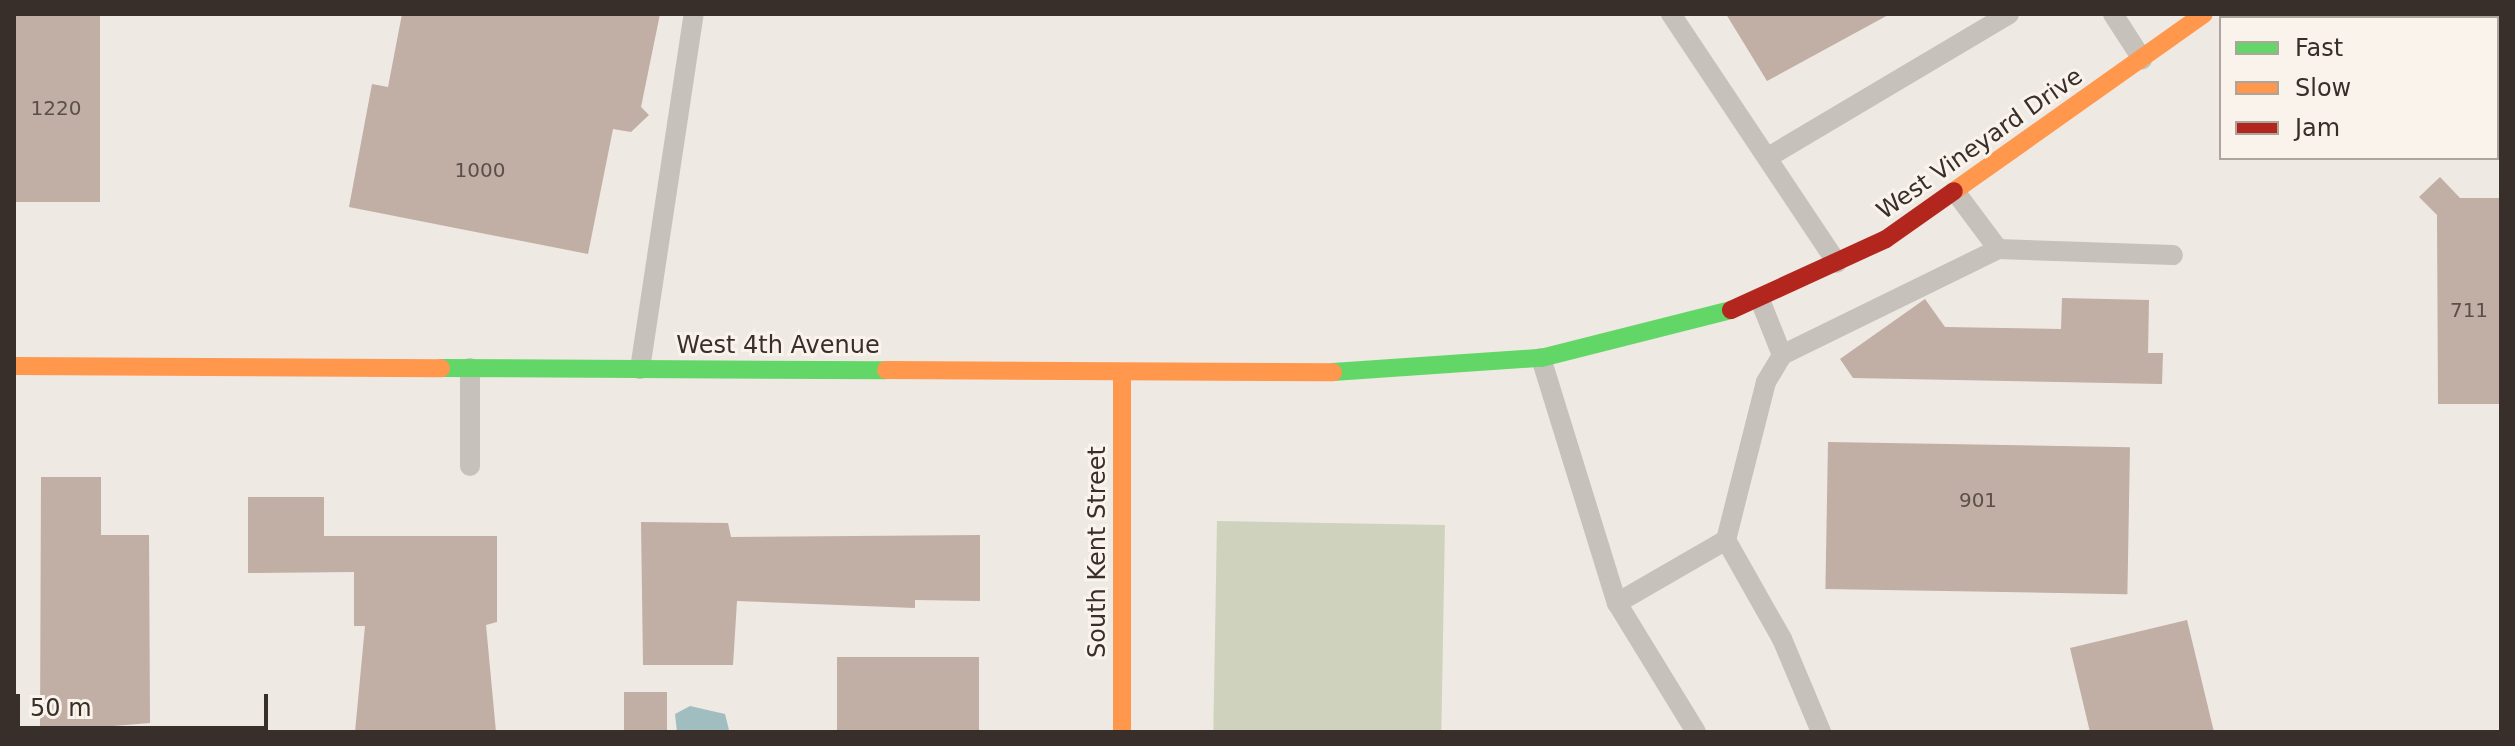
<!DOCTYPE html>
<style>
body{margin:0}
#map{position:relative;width:2515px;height:746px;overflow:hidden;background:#eee9e3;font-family:"DejaVu Sans",sans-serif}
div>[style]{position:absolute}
.green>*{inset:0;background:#cfd3be;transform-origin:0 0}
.water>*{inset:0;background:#a0bebf}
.building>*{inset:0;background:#c1aea5;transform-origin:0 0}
.lane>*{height:20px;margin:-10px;padding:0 10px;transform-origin:10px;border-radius:10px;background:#c7c1bc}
.fast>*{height:18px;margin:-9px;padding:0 9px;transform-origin:9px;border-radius:9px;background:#63d668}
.slow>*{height:18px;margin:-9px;padding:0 9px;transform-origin:9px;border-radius:9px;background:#ff974d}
.jam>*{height:18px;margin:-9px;padding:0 9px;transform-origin:9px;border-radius:9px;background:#b3261e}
span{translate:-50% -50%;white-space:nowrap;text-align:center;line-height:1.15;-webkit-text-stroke:6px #faf3eb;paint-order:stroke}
.number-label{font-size:20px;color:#5a4f49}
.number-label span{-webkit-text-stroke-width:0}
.street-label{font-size:24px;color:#382f2a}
.frame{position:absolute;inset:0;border:16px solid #382f2a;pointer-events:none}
.legend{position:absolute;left:2219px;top:16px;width:280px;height:144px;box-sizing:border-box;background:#faf3eb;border:2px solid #aca59e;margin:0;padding:10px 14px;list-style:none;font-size:24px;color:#382f2a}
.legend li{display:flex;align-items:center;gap:16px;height:40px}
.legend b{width:40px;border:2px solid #aca59e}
.scale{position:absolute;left:16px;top:694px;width:252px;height:36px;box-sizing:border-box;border:4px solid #382f2a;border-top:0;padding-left:10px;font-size:24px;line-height:28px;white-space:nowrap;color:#382f2a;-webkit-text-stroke:6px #faf3eb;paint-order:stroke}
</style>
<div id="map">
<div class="green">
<i style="left:1217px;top:521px;width:228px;height:211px;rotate:1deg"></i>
</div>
<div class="water">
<i style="clip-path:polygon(690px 706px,725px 714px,729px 730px,677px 732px,675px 714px)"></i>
</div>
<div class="building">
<i style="left:14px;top:14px;width:86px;height:188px"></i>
<i style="clip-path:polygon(402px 14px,660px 14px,641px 107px,649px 115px,631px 132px,613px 129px,588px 254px,349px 207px,372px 84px,388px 87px)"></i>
<i style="clip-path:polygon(1726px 14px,1890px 14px,1767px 81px)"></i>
<i style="clip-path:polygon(2440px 177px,2460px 198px,2501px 198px,2501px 404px,2438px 404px,2437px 215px,2419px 197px)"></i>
<i style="clip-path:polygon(2062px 298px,2149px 300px,2148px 353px,2163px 353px,2162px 384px,1853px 378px,1840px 359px,1925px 299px,1945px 327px,2061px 329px)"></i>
<i style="left:1828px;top:442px;width:302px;height:147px;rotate:1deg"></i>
<i style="clip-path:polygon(41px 477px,101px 477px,101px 535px,149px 535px,150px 723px,40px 732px)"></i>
<i style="clip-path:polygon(248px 497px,324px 497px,324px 536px,497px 536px,497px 622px,486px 625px,496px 732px,355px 732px,365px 626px,354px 626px,354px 572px,248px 573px)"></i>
<i style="clip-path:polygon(641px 522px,728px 523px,731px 537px,980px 535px,980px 601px,915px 600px,915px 608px,737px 601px,733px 665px,643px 665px)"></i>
<i style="clip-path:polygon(2187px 620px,2214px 732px,2090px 732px,2070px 648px)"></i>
<i style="left:979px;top:657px;width:75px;height:142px;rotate:90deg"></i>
<i style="left:624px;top:692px;width:43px;height:40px"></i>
</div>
<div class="lane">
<i style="left:1671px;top:14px;width:299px;rotate:56.3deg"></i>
<i style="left:2113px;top:14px;width:54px;rotate:57.2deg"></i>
<i style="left:1770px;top:156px;width:278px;rotate:-30.7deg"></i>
<i style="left:1998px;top:249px;width:175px;rotate:2deg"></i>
<i style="left:1760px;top:300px;width:59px;rotate:68.2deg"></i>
<i style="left:1541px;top:358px;width:257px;rotate:72.8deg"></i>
<i style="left:1617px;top:603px;width:151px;rotate:58.5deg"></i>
<i style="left:470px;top:368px;width:98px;rotate:90deg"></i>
<i style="left:640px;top:369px;width:359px;rotate:-81.4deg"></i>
<i style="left:1726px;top:540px;width:114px;rotate:60.5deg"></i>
<i style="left:1782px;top:639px;width:101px;rotate:67.2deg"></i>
<i style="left:1617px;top:603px;width:126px;rotate:-30deg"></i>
<i style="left:1726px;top:540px;width:163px;rotate:-75.8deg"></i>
<i style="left:1766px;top:382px;width:31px;rotate:-59deg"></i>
<i style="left:1782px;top:355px;width:241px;rotate:-26.1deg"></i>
<i style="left:1998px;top:249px;width:69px;rotate:-126.7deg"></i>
</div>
<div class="fast">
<i style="left:441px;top:368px;width:445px;rotate:0.3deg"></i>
<i style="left:1333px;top:372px;width:208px;rotate:-3.9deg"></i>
<i style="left:1541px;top:358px;width:196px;rotate:-14.2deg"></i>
</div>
<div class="slow">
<i style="left:1954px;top:191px;width:306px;rotate:-35.3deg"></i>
<i style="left:14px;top:366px;width:427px;rotate:0.3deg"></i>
<i style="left:886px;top:370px;width:447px;rotate:0.3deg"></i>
<i style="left:1122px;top:372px;width:360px;rotate:90deg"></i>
</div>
<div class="jam">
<i style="left:1731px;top:310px;width:170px;rotate:-24.6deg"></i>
<i style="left:1886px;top:239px;width:83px;rotate:-35.2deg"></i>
</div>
<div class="number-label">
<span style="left:56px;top:108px">1220</span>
<span style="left:480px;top:170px">1000</span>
<span style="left:2469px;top:310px">711</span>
<span style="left:1978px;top:500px">901</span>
</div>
<div class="street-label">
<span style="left:1980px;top:144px;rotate:-35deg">West Vineyard Drive</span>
<span style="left:778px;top:346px">West 4th Avenue</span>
<span style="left:1098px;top:552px;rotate:-90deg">South Kent Street</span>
</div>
<div class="frame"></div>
<ul class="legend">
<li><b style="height:10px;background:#63d668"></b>Fast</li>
<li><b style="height:10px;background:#ff974d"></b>Slow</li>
<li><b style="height:10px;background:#b3261e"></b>Jam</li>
</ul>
<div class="scale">50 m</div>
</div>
